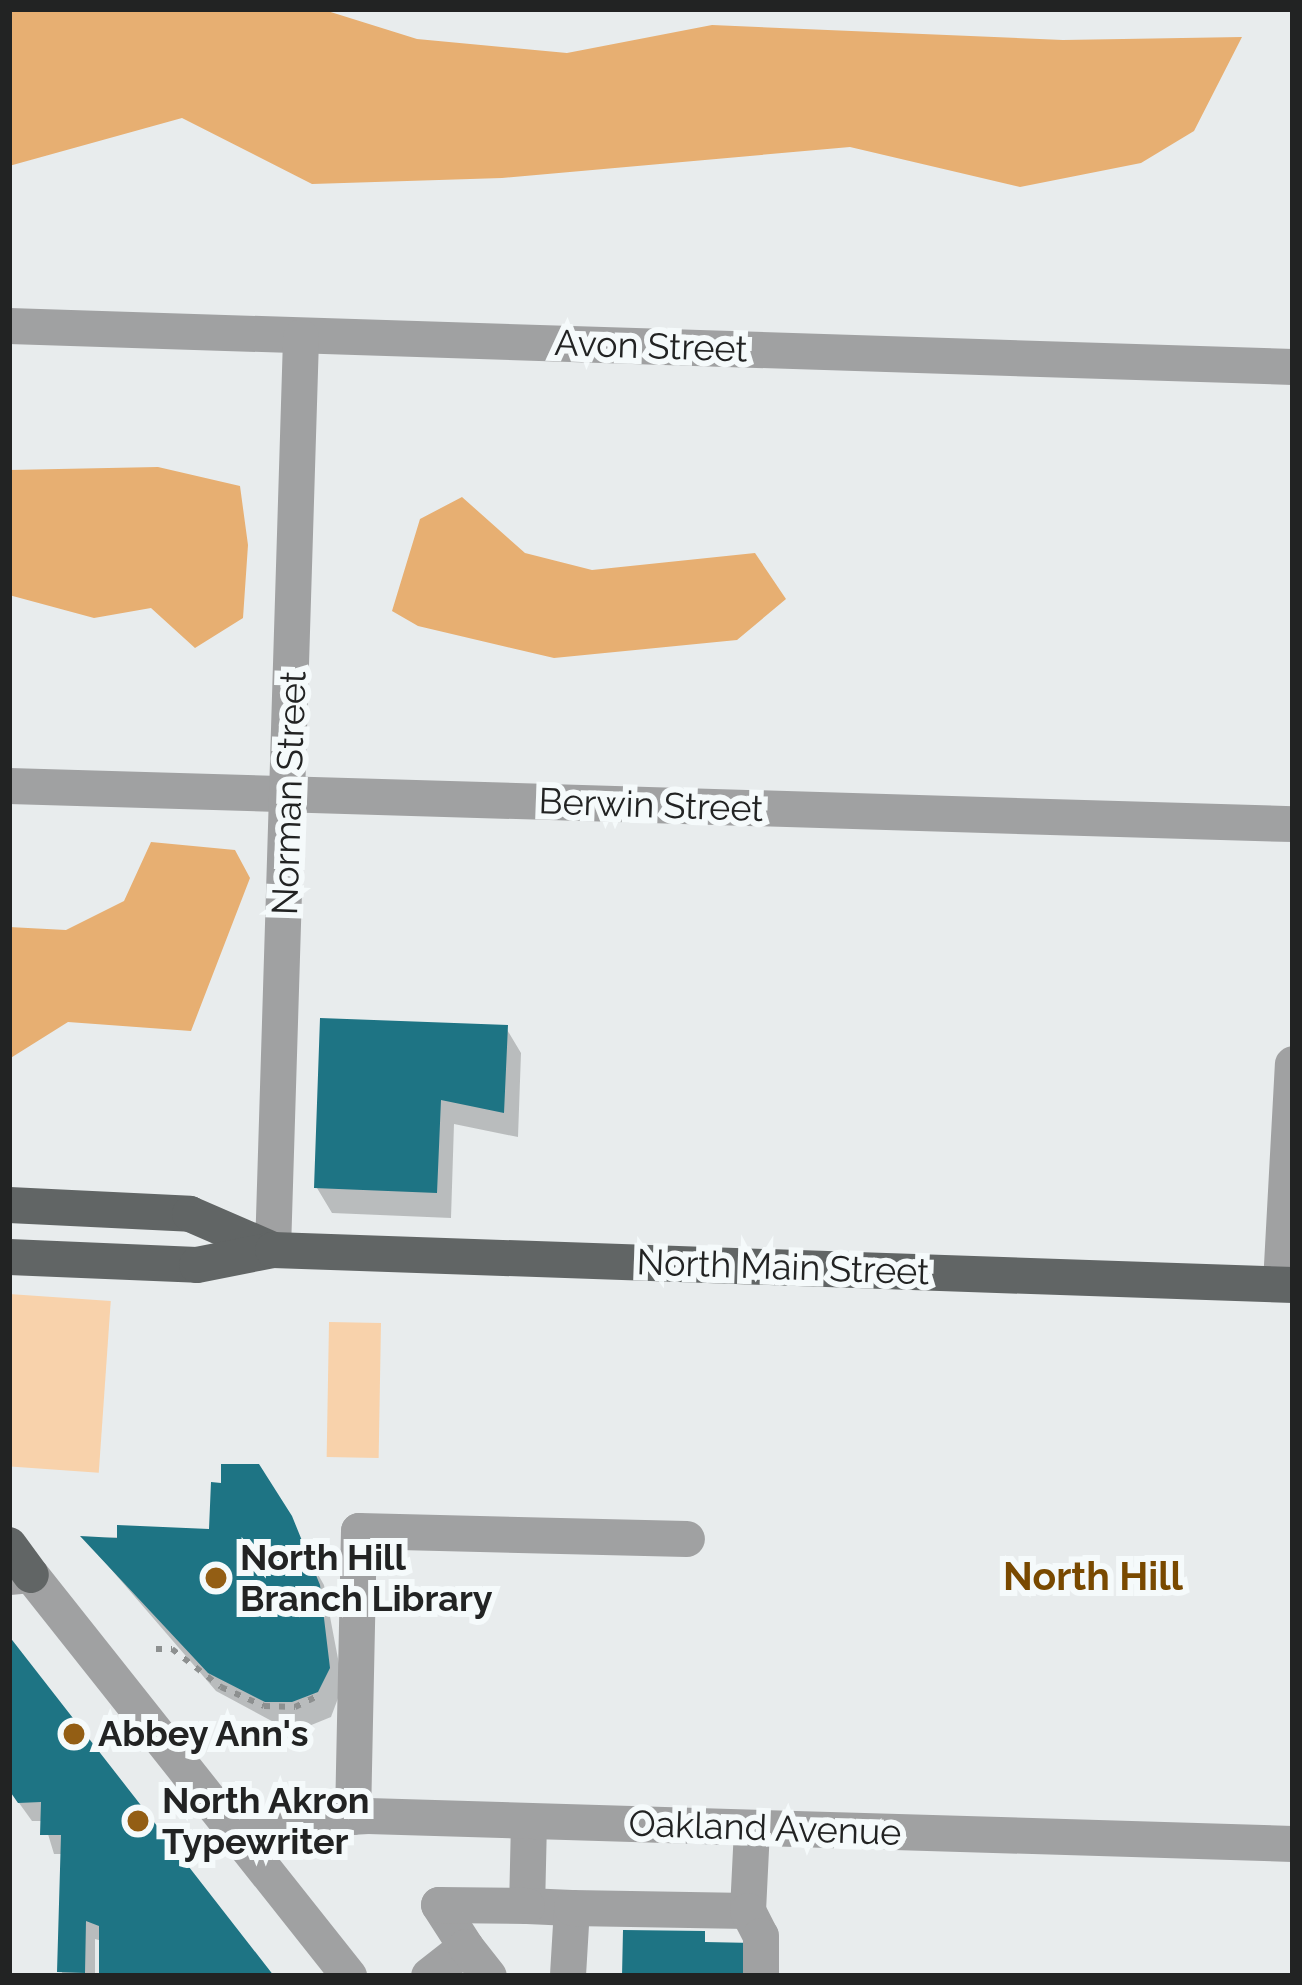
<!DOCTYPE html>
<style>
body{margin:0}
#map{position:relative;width:1302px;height:1985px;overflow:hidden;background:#e8eced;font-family:Raleway,sans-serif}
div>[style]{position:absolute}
.green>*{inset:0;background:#f8d2ab;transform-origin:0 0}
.forest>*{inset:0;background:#e7af72}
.shadow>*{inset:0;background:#0003}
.building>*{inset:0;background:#1e7484}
.path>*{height:6px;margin-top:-3px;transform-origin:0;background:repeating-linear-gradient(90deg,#8d9090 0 6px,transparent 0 15px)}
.minor>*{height:36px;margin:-18px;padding:0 18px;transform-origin:18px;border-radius:18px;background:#a0a1a2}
.major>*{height:36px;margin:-18px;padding:0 18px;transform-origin:18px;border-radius:18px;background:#616565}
.dots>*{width:33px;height:33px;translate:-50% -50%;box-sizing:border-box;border:6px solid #f5fafb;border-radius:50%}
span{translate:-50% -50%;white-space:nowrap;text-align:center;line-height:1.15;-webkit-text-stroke:12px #f5fafb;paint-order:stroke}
.street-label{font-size:36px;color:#222323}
.poi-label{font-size:36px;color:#222323;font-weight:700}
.left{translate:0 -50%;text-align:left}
.neighbourhood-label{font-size:39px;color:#794900;font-weight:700}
.frame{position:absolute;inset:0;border:12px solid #222323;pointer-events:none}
</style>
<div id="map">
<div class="green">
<i style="left:9px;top:1294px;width:102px;height:172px;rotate:4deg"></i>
<i style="left:329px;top:1322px;width:52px;height:135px;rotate:1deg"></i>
</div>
<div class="forest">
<i style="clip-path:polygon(9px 9px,321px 9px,417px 39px,567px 53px,712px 25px,1063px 40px,1242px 37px,1194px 131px,1141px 163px,1020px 187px,850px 147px,502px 178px,312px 184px,182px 118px,9px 166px)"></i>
<i style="clip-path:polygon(158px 467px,240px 486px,248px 545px,243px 618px,195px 648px,151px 608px,94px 618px,9px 595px,9px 470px)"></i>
<i style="clip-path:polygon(462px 497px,525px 553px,592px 570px,755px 553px,786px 599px,737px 640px,554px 658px,418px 626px,392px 611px,420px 519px)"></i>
<i style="clip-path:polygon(151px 842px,235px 850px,250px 878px,191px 1031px,68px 1022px,9px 1059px,9px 927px,66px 930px,124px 901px)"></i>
</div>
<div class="shadow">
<i style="clip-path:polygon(506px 1028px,521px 1053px,518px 1137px,454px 1124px,451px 1218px,332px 1213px,317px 1188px)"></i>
<i style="clip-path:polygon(257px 1467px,324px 1585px,343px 1685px,331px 1717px,304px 1728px,281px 1726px,216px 1691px,85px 1539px,212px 1532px,224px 1486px)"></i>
<i style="clip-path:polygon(9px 1641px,271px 1976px,102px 1976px,102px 1941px,95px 1939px,95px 1976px,62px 1976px,64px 1854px,54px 1854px,44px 1821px,32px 1821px,9px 1789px)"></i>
</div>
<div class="building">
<i style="clip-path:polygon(320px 1018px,508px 1025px,504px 1113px,441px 1100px,437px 1193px,314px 1188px)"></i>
<i style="clip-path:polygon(221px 1464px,259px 1464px,292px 1516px,320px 1585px,330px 1668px,318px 1692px,292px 1702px,265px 1702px,208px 1673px,80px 1536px,117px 1538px,117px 1525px,209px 1529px,211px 1482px,221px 1483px)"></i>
<i style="clip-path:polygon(9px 1636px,274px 1976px,99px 1976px,99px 1926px,86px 1921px,85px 1973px,57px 1972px,61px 1835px,40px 1835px,41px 1802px,18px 1803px,9px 1790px)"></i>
<i style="clip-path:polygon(623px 1930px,705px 1931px,705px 1942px,754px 1943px,753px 1976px,622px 1976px)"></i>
</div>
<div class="path">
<i style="left:156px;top:1649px;width:16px"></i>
<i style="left:172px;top:1649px;width:62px;rotate:37.8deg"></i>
<i style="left:221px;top:1687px;width:47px;rotate:23.8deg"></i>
<i style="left:264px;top:1706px;width:31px;rotate:2deg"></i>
<i style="left:295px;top:1707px;width:28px;rotate:-26deg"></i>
</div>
<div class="minor">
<i style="left:9px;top:326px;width:1285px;rotate:1.83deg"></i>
<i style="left:9px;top:786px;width:1285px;rotate:1.7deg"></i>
<i style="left:273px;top:1250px;width:913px;rotate:-88.24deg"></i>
<i style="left:1281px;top:1284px;width:220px;rotate:-86.9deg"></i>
<i style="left:9px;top:1577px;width:22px;rotate:-5deg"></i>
<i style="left:31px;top:1575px;width:512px;rotate:51.58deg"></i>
<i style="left:353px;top:1817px;width:286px;rotate:-88.8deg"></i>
<i style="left:359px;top:1531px;width:328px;rotate:1.4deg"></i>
<i style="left:529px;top:1821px;width:85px;rotate:91.3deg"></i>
<i style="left:527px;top:1906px;width:45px;rotate:2.5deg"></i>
<i style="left:572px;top:1908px;width:68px;rotate:93.4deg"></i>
<i style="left:241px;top:1839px;width:57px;rotate:-19.4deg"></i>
<i style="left:295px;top:1820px;width:73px;rotate:-3.1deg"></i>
<i style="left:368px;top:1816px;width:925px;rotate:1.73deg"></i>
<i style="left:572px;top:1908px;width:176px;rotate:1deg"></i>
<i style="left:748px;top:1911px;width:83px;rotate:-87.2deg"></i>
<i style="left:748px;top:1911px;width:28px;rotate:63deg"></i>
<i style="left:761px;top:1936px;width:40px;rotate:90deg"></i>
<i style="left:466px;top:1947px;width:50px;rotate:-122.7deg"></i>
<i style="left:439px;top:1905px;width:88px;rotate:0.7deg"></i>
<i style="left:429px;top:1976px;width:47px;rotate:-38.1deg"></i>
<i style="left:466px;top:1947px;width:37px;rotate:52deg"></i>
</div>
<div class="major">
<i style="left:9px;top:1205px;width:181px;rotate:2.8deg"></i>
<i style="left:190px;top:1214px;width:90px;rotate:23.4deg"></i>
<i style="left:9px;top:1257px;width:188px;rotate:2.4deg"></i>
<i style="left:197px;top:1265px;width:77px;rotate:-11.2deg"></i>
<i style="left:273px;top:1250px;width:1021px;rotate:1.97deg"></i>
<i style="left:9px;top:1545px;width:37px;rotate:54deg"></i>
</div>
<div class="dots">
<i style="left:216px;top:1578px;background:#935e14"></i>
<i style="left:74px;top:1734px;background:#935e14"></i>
<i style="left:138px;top:1821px;background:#935e14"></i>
</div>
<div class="street-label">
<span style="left:651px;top:346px;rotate:2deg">Avon Street</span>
<span style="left:289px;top:793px;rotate:-88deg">Norman Street</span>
<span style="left:651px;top:805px;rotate:2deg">Berwin Street</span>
<span style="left:783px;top:1267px;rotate:2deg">North Main Street</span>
<span style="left:765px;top:1828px;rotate:2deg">Oakland Avenue</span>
</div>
<div class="poi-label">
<span class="left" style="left:240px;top:1578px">North Hill<br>Branch Library</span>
<span class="left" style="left:98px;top:1734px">Abbey Ann's</span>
<span class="left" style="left:162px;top:1821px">North Akron<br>Typewriter</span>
</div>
<div class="neighbourhood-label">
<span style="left:1093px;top:1576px">North Hill</span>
</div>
<div class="frame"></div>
</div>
